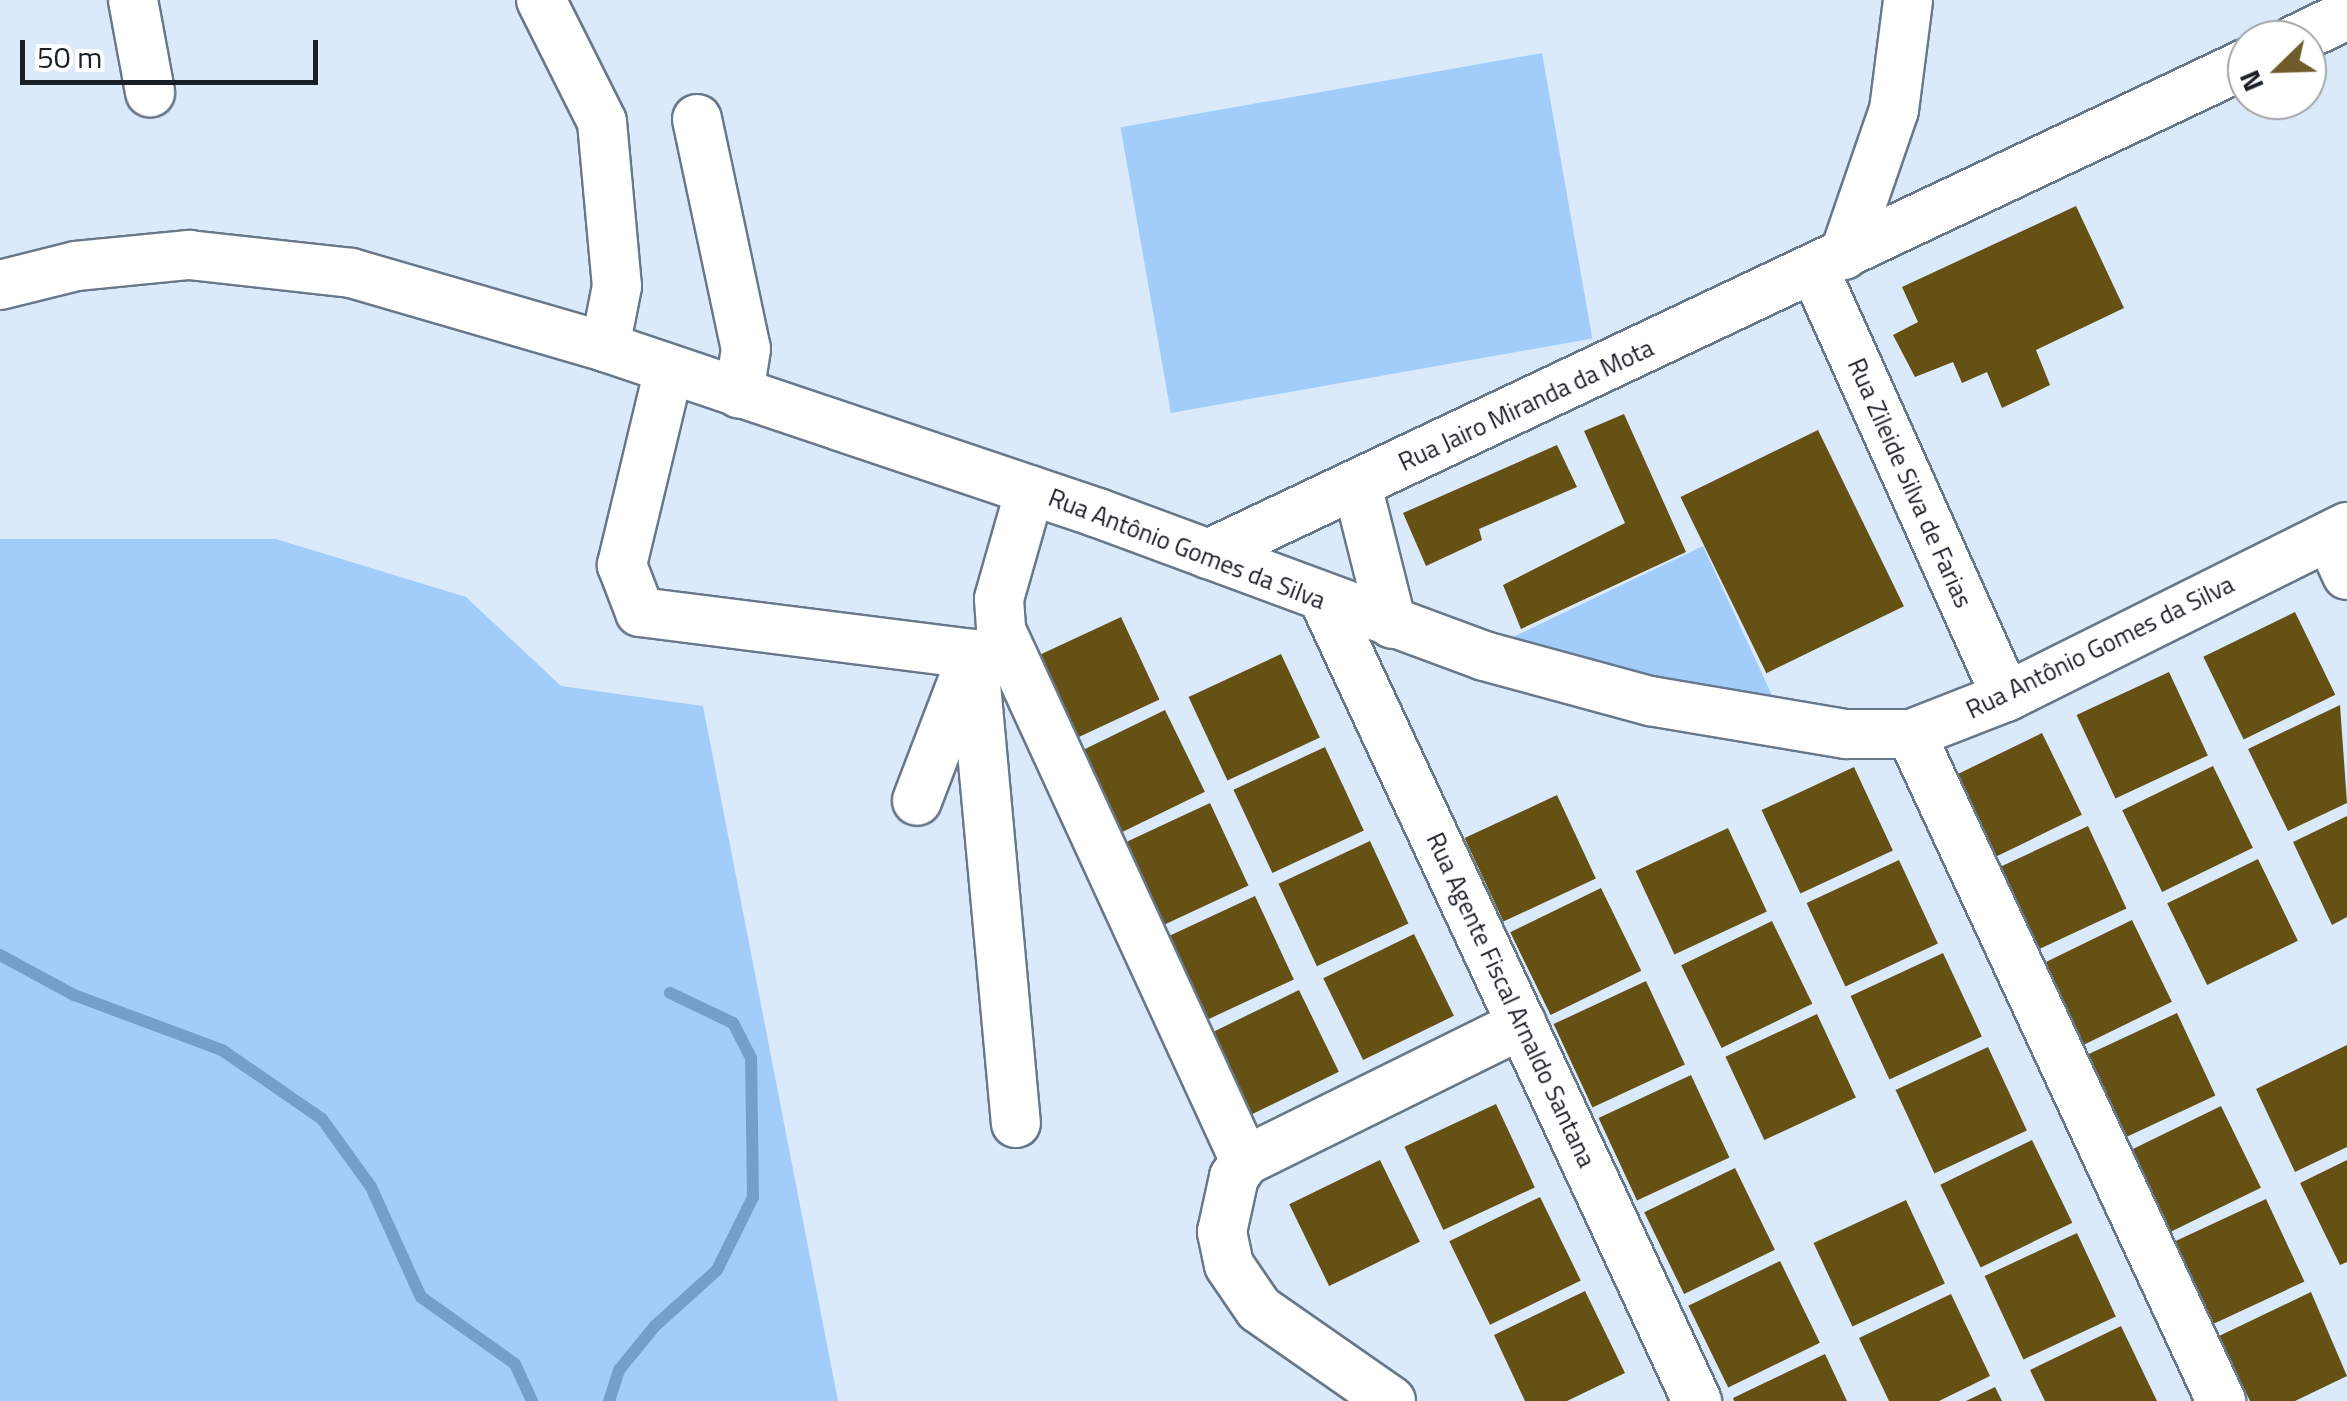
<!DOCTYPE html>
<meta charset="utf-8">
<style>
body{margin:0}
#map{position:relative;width:2347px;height:1401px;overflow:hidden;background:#dbeafb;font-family:"Titillium Web",sans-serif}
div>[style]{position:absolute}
.green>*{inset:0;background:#a2cdfb;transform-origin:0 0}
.stream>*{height:12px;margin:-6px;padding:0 6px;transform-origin:6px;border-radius:6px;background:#759ecb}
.building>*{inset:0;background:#665115;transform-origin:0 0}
.roads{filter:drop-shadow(2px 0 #68788b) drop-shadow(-2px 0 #68788b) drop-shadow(0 2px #68788b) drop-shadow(0 -2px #68788b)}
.minor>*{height:48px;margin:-24px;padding:0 24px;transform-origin:24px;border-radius:24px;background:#fff}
span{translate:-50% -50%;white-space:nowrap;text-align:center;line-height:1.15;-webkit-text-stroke:10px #fff;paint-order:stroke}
.street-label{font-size:25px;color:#181f26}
.north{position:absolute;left:2227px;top:20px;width:100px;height:100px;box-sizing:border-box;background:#fff;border:2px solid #a3a5a8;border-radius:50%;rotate:247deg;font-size:28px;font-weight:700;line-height:40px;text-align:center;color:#181f26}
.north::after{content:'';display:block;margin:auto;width:35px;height:45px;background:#6e5c2a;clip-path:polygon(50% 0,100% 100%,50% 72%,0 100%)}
.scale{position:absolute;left:20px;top:40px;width:298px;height:45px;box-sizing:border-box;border:5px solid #181f26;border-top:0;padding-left:12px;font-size:30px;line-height:35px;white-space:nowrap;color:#181f26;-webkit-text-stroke:8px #fff;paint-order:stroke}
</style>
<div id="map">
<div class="green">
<i style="left:1542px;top:53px;width:290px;height:428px;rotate:80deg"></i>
<i style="clip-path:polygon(0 539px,276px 539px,466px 597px,561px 686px,703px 706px,838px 1401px,0 1401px)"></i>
<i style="clip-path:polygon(1703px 546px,1783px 719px,1488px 649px)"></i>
</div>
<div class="stream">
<i style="left:0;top:955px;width:84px;rotate:28.4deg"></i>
<i style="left:74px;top:995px;width:158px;rotate:20.4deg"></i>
<i style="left:222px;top:1050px;width:121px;rotate:34.6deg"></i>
<i style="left:322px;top:1119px;width:84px;rotate:54.2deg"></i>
<i style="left:371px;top:1187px;width:121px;rotate:65.6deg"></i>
<i style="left:421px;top:1297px;width:115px;rotate:35.5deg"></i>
<i style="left:515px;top:1364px;width:41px;rotate:65.3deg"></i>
<i style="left:609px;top:1401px;width:33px;rotate:-72deg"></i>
<i style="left:619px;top:1370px;width:57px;rotate:-50.7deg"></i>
<i style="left:655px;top:1326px;width:84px;rotate:-42.1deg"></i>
<i style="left:717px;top:1270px;width:81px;rotate:-63.7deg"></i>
<i style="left:753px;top:1197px;width:139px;rotate:-90.8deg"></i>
<i style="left:751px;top:1058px;width:39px;rotate:-117deg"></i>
<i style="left:733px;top:1023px;width:70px;rotate:-154.5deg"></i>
</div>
<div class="building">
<i style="clip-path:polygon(2076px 206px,2124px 308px,2036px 350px,2050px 385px,2002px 408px,1987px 372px,1962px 383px,1953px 362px,1915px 377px,1893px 335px,1918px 322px,1902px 287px)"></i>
<i style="clip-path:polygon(1624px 414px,1686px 552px,1521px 629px,1503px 585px,1625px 523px,1584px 431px)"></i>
<i style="left:1818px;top:430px;width:196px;height:153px;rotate:64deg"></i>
<i style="clip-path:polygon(1557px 445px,1577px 487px,1479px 529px,1482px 540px,1426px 566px,1403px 513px)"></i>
<i style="left:2295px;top:612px;width:92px;height:102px;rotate:64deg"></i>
<i style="left:1121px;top:617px;width:91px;height:102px;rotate:65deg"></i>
<i style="left:1281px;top:654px;width:92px;height:102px;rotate:65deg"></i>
<i style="left:2169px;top:672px;width:92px;height:102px;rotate:65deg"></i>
<i style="clip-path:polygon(2340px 705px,2347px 803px,2288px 831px,2248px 749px)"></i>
<i style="left:1165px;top:710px;width:91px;height:101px;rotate:64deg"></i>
<i style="left:2042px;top:733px;width:91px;height:101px;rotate:64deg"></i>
<i style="left:1325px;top:747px;width:92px;height:101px;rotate:65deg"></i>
<i style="left:2213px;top:766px;width:91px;height:101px;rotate:64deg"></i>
<i style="left:1854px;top:767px;width:92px;height:102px;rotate:65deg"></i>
<i style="left:1557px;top:795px;width:92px;height:102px;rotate:65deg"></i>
<i style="left:1210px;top:803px;width:91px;height:102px;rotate:65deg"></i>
<i style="clip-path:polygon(2347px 816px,2347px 917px,2332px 925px,2293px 842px)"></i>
<i style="left:2088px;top:826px;width:91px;height:102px;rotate:65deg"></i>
<i style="left:1728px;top:828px;width:92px;height:102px;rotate:65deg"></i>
<i style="left:1370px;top:841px;width:91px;height:101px;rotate:65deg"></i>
<i style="left:2258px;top:859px;width:91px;height:101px;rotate:64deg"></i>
<i style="left:1899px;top:860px;width:92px;height:102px;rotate:65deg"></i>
<i style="left:1601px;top:888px;width:92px;height:101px;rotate:64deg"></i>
<i style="left:1255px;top:896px;width:92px;height:102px;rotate:65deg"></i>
<i style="left:2132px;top:920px;width:91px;height:102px;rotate:64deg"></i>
<i style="left:1772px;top:921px;width:92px;height:101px;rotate:64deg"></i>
<i style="left:1414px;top:934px;width:91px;height:101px;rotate:64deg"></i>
<i style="left:1943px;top:953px;width:92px;height:102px;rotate:65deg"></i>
<i style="left:1646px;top:981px;width:92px;height:102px;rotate:65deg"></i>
<i style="left:1299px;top:990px;width:91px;height:102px;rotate:64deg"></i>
<i style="left:2177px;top:1013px;width:91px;height:102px;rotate:65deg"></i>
<i style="left:1817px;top:1014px;width:92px;height:101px;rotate:65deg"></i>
<i style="clip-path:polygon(2347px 1045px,2347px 1147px,2295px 1172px,2256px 1089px)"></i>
<i style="left:1988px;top:1047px;width:92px;height:102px;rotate:65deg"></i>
<i style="left:1691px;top:1075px;width:91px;height:102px;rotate:65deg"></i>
<i style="left:1496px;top:1104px;width:92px;height:101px;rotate:65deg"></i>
<i style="left:2221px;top:1106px;width:91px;height:102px;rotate:64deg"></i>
<i style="left:2032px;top:1140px;width:92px;height:102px;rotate:64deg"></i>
<i style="left:1380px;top:1160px;width:91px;height:101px;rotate:64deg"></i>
<i style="clip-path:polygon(2347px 1160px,2347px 1262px,2340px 1265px,2300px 1183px)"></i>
<i style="left:1735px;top:1168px;width:91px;height:101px;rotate:64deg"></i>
<i style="left:1540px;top:1197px;width:93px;height:101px;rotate:64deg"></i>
<i style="left:2266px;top:1199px;width:91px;height:102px;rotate:65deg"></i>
<i style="left:1906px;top:1200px;width:92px;height:102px;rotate:65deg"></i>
<i style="left:2077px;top:1233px;width:92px;height:102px;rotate:65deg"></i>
<i style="left:1780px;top:1261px;width:91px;height:102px;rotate:64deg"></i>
<i style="clip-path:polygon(1585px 1291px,1625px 1373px,1567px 1401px,1525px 1401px,1494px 1335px)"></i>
<i style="clip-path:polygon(2311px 1292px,2347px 1376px,2295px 1401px,2250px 1401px,2219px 1336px)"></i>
<i style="clip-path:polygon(1951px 1294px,1990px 1376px,1939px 1401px,1889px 1401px,1859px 1338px)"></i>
<i style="clip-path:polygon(2121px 1326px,2157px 1401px,2045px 1401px,2030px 1370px)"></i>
<i style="clip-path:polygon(1825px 1354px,1847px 1401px,1734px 1401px,1733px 1398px)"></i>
<i style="clip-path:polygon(1995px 1387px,2002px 1401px,1966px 1401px)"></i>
</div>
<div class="roads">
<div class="minor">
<i style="left:133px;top:0;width:94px;rotate:79.5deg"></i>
<i style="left:541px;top:0;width:136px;rotate:63.4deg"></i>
<i style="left:602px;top:122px;width:165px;rotate:84.8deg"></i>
<i style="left:617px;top:286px;width:62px;rotate:101.1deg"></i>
<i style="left:2295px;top:40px;width:58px;rotate:-25.7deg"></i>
<i style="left:697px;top:119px;width:235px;rotate:78deg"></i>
<i style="left:746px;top:349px;width:45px;rotate:99deg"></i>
<i style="left:1844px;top:255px;width:153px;rotate:-71deg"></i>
<i style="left:1894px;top:110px;width:111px;rotate:-82.7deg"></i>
<i style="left:1814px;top:269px;width:469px;rotate:65.8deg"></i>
<i style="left:0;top:285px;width:78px;rotate:-14deg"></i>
<i style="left:76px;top:266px;width:114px;rotate:-5.6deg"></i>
<i style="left:189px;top:255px;width:163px;rotate:6.3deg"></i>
<i style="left:351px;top:273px;width:265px;rotate:16.2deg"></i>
<i style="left:605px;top:347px;width:520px;rotate:18.61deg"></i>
<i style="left:1098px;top:513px;width:412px;rotate:20.3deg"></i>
<i style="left:1484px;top:656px;width:172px;rotate:15.2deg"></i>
<i style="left:1650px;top:701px;width:199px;rotate:9.6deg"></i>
<i style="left:1846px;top:734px;width:65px"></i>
<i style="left:1911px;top:734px;width:102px;rotate:-21.3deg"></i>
<i style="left:2006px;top:697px;width:381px;rotate:-26.5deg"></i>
<i style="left:669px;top:369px;width:202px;rotate:103.5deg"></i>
<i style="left:622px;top:565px;width:50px;rotate:69deg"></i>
<i style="left:640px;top:612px;width:336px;rotate:7.2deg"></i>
<i style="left:973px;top:654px;width:157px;rotate:110.9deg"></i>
<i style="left:1357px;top:485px;width:143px;rotate:75.9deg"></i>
<i style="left:1030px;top:490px;width:113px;rotate:105.9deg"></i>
<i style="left:999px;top:599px;width:31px;rotate:86deg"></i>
<i style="left:1001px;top:630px;width:584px;rotate:65.32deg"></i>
<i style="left:2329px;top:536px;width:43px;rotate:65.2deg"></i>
<i style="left:1208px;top:554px;width:1149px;rotate:-25.29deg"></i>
<i style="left:1324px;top:600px;width:884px;rotate:65.03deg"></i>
<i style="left:974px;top:663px;width:462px;rotate:84.8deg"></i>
<i style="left:1911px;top:734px;width:736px;rotate:65.07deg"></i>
<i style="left:1391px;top:1401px;width:161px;rotate:-145.1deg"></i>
<i style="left:1259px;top:1309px;width:53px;rotate:-124.3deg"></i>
<i style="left:1229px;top:1265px;width:34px;rotate:-102deg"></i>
<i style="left:1222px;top:1232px;width:56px;rotate:-77.7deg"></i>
<i style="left:1234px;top:1177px;width:19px;rotate:-55deg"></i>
<i style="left:1245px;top:1161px;width:309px;rotate:-26.3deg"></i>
</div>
</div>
<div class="street-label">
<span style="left:1526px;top:405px;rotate:-25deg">Rua Jairo Miranda da Mota</span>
<span style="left:1910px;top:483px;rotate:66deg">Rua Zileide Silva de Farias</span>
<span style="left:1187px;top:549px;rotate:21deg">Rua Antônio Gomes da Silva</span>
<span style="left:2100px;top:647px;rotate:-26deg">Rua Antônio Gomes da Silva</span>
<span style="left:1511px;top:1000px;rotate:65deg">Rua Agente Fiscal Arnaldo Santana</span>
</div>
<div class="north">N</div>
<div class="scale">50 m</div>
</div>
